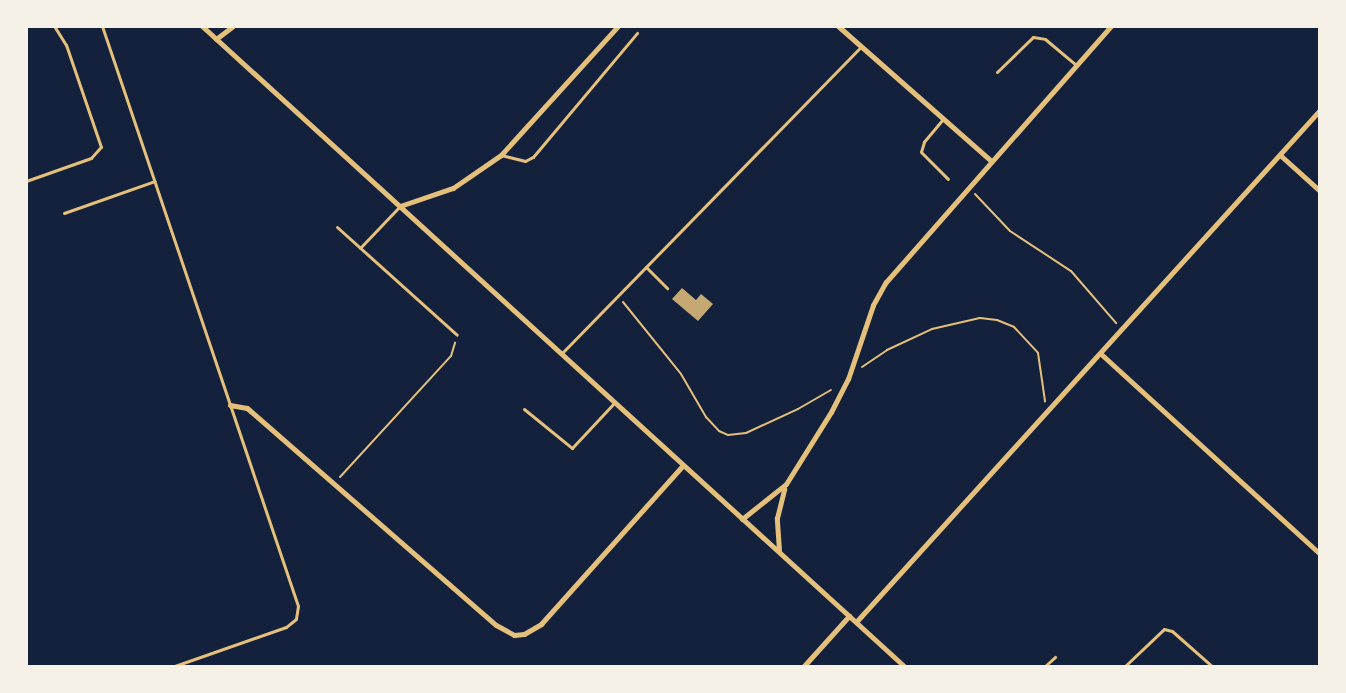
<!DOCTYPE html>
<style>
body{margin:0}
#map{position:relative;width:1346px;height:693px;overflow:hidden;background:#14213d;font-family:Figtree,sans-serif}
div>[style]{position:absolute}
.building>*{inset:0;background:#c6a872}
.path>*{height:2px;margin:-1px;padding:0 1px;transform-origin:1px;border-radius:1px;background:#e5c07b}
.service>*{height:3px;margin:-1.5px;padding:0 1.5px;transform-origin:1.5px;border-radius:1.5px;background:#e5c07b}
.minor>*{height:5px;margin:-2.5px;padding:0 2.5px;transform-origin:2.5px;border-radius:2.5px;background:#e5c07b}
span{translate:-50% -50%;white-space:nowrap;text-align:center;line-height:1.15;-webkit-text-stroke:8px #f6f1e7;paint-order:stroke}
.frame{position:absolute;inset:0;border:28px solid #f6f1e7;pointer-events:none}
</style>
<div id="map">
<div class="building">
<i style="clip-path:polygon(682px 288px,696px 300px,701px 294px,713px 304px,698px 321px,672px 299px)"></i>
</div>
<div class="path">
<i style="left:975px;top:194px;width:51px;rotate:46.6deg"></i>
<i style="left:1010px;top:231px;width:73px;rotate:33.3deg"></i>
<i style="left:1071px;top:271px;width:69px;rotate:49.1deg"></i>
<i style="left:623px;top:302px;width:92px;rotate:51.1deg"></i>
<i style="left:681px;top:374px;width:50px;rotate:59.8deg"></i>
<i style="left:706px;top:417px;width:19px;rotate:47deg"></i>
<i style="left:719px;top:431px;width:10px;rotate:24deg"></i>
<i style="left:728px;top:435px;width:18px;rotate:-6deg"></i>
<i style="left:746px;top:433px;width:57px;rotate:-24.8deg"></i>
<i style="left:798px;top:409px;width:38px;rotate:-30deg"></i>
<i style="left:862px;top:367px;width:30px;rotate:-34deg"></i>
<i style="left:887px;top:350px;width:50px;rotate:-25deg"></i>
<i style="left:932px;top:329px;width:49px;rotate:-12.9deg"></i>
<i style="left:980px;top:318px;width:17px;rotate:7deg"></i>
<i style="left:997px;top:320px;width:18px;rotate:22deg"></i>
<i style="left:1014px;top:327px;width:35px;rotate:47deg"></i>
<i style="left:1038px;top:353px;width:49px;rotate:81.7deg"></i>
<i style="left:340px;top:477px;width:164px;rotate:-47.5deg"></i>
<i style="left:451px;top:356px;width:14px;rotate:-73deg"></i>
</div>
<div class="service">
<i style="left:102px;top:26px;width:612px;rotate:71.33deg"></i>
<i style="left:298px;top:606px;width:13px;rotate:99deg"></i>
<i style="left:296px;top:619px;width:13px;rotate:141deg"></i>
<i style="left:286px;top:627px;width:121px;rotate:160.7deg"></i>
<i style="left:997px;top:72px;width:50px;rotate:-44.2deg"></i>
<i style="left:1033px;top:37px;width:12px;rotate:9deg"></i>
<i style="left:1045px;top:39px;width:40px;rotate:40deg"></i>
<i style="left:943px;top:119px;width:30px;rotate:130deg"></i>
<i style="left:924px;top:142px;width:10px;rotate:107deg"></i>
<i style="left:921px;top:152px;width:38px;rotate:45deg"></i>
<i style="left:501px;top:155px;width:25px;rotate:14deg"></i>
<i style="left:525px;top:161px;width:9px;rotate:-27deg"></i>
<i style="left:533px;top:157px;width:162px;rotate:-50deg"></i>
<i style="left:26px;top:181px;width:69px;rotate:-19.5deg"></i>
<i style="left:91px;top:158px;width:15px;rotate:-48deg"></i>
<i style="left:101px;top:147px;width:108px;rotate:-108.9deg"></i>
<i style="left:66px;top:45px;width:22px;rotate:-122deg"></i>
<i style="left:64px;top:213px;width:96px;rotate:-19.4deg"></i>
<i style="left:337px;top:227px;width:161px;rotate:42deg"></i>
<i style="left:360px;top:248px;width:57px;rotate:-46.4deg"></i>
<i style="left:646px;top:267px;width:30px;rotate:45deg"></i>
<i style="left:562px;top:353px;width:428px;rotate:-45.7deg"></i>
<i style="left:524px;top:409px;width:62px;rotate:39.1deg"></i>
<i style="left:572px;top:448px;width:62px;rotate:-47deg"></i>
<i style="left:1044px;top:667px;width:15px;rotate:-42deg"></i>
<i style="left:1124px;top:667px;width:55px;rotate:-43.5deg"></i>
<i style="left:1164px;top:629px;width:8px;rotate:14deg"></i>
<i style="left:1172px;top:631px;width:55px;rotate:41.3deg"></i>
</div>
<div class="minor">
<i style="left:202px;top:26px;width:951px;rotate:42.36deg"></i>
<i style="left:838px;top:26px;width:203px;rotate:41.4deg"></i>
<i style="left:216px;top:39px;width:21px;rotate:-37deg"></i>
<i style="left:1280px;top:155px;width:54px;rotate:42deg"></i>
<i style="left:400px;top:206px;width:56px;rotate:-18.8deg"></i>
<i style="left:453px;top:188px;width:58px;rotate:-34.5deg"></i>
<i style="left:501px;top:155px;width:174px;rotate:-47.8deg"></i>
<i style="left:1101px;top:354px;width:297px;rotate:42.4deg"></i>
<i style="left:230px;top:405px;width:17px;rotate:10deg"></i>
<i style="left:247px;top:408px;width:330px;rotate:41.1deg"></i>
<i style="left:496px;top:625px;width:21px;rotate:29deg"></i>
<i style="left:514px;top:635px;width:10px;rotate:-6deg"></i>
<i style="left:524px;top:634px;width:20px;rotate:-30deg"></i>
<i style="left:541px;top:624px;width:213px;rotate:-48.2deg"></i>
<i style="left:742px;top:519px;width:56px;rotate:-38.5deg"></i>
<i style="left:786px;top:484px;width:85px;rotate:-58deg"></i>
<i style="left:831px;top:412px;width:37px;rotate:-63deg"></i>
<i style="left:848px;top:379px;width:78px;rotate:-71.3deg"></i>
<i style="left:873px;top:305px;width:26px;rotate:-61deg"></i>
<i style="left:886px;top:282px;width:341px;rotate:-48.7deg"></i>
<i style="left:779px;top:550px;width:32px;rotate:-94deg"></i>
<i style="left:777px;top:518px;width:30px;rotate:-76deg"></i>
<i style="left:856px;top:622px;width:691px;rotate:-47.82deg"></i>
<i style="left:803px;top:667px;width:69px;rotate:-48deg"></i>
</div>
<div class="frame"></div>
</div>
